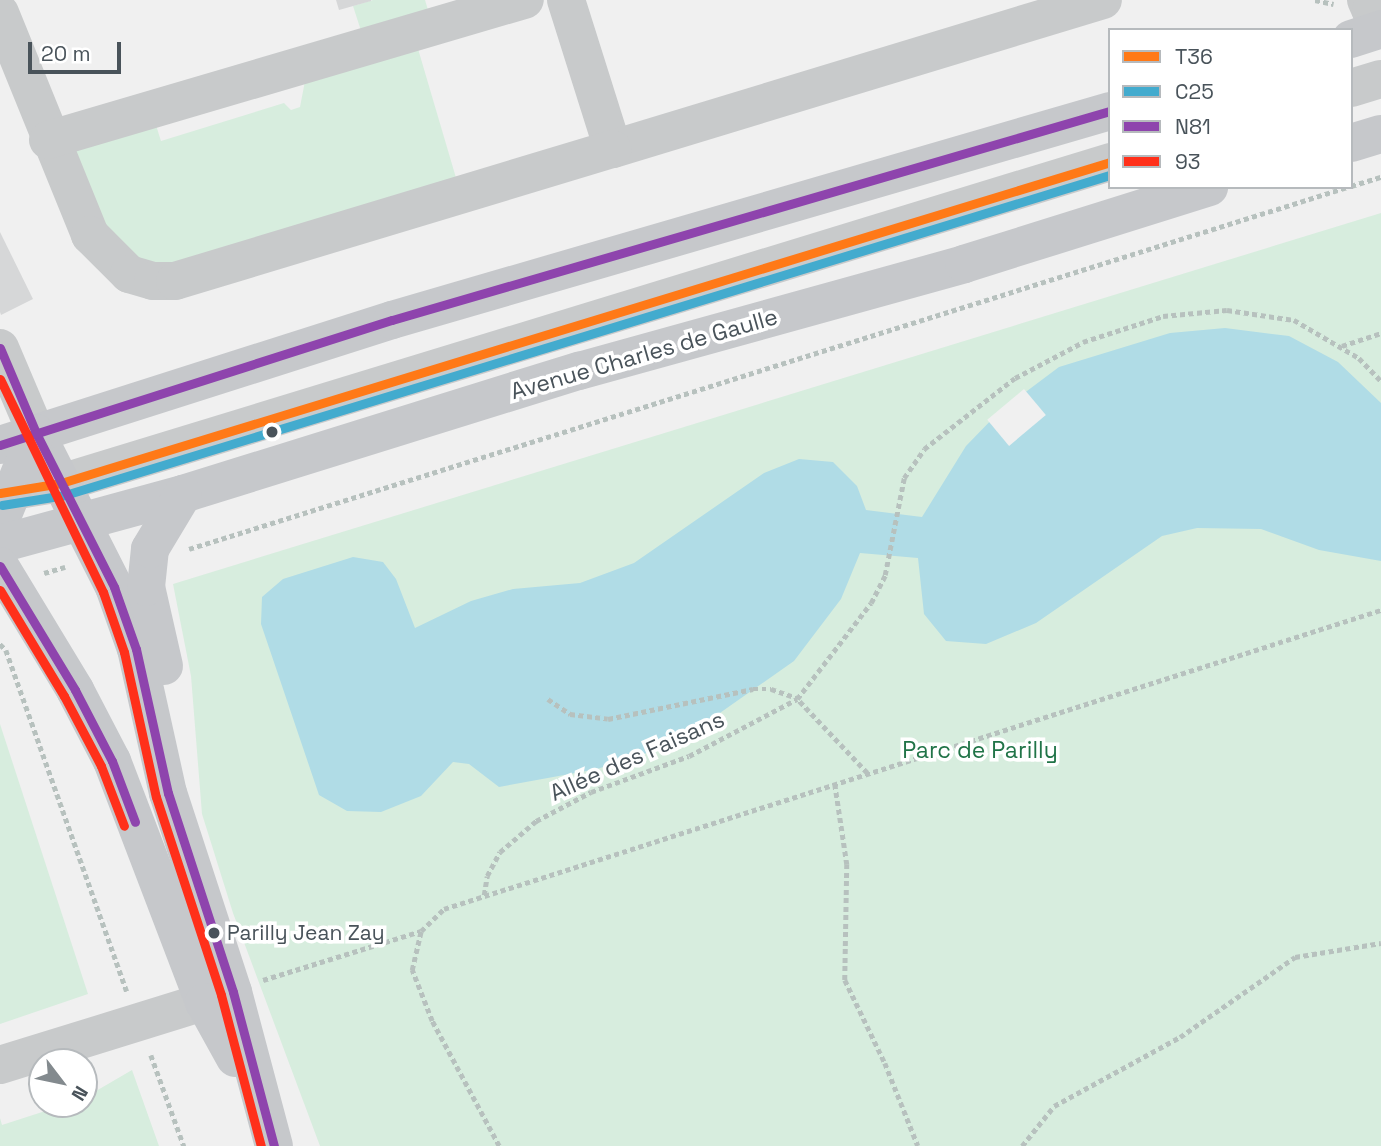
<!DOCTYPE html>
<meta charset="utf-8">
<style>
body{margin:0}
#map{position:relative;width:1381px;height:1146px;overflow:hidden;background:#f0f0f0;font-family:"Space Grotesk",sans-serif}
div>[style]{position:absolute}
.green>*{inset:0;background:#d7edde}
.water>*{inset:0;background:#b0dce6}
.pier>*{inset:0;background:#f0f0f0;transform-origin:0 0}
.building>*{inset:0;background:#d6d7d8}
.path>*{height:4.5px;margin-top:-2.25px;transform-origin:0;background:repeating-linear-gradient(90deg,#b7c1be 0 5px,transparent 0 8.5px)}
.minor>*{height:38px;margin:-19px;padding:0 19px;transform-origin:19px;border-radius:19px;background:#c8cacb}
.major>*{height:38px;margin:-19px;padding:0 19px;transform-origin:19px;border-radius:19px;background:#c6c8cb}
.bus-1>*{height:9px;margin:-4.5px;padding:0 4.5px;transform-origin:4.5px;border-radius:4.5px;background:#ff7917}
.bus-2>*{height:9px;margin:-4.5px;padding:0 4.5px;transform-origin:4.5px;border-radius:4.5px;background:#43abce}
.bus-3>*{height:9px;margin:-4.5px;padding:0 4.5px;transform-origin:4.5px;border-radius:4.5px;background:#8e44ad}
.bus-4>*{height:9px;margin:-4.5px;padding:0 4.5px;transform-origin:4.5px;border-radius:4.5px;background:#ff301a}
.dots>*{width:19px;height:19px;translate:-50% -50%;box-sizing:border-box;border:4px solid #fff;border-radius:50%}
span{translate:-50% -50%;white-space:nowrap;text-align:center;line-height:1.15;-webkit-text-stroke:7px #fff;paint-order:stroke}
.bus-label{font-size:21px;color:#49535a}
.left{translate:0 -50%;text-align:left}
.street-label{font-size:23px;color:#49535a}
.park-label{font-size:23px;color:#217448}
.legend{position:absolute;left:1108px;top:28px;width:245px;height:161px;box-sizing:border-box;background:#fff;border:2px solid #b6babd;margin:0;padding:9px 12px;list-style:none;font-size:21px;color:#49535a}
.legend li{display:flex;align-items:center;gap:14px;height:35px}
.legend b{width:35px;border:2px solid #b6babd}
.north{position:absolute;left:28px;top:1048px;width:70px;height:70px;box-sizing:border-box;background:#fff;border:2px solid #b6babd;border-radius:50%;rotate:122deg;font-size:19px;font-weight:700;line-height:28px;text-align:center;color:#49535a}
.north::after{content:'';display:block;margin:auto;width:24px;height:32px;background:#838a8e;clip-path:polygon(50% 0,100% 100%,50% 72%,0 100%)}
.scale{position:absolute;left:28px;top:42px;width:93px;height:32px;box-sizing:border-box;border:4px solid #49535a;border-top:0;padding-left:9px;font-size:21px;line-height:24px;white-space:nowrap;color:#49535a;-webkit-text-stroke:5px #fff;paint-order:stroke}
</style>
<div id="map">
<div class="green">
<i style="clip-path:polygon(373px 0,425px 0,431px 20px,364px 40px,353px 6px)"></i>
<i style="clip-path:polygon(416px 42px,459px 188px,169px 271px,121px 257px,66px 149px,155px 122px,161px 141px,284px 103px,291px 110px,300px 107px,305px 81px)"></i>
<i style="clip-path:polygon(1381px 213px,1381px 1146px,320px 1146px,233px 913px,202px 814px,191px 676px,173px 584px)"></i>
<i style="clip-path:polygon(0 724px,88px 994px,0 1024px)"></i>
<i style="clip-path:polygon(132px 1070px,159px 1146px,0 1146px,0 1118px,2px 1125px,67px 1104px,84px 1104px,84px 1098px)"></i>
</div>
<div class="water">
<i style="clip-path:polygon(1225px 328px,1289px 336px,1338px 362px,1381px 403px,1381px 561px,1319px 550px,1261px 529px,1197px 528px,1162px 536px,1036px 623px,986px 644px,946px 641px,924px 614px,918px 558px,860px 553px,841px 599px,794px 661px,707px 722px,650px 752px,597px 769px,499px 787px,469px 764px,453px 762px,421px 796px,381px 812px,347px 811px,319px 795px,261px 624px,262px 597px,283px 579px,353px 557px,383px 562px,396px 579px,415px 628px,471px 601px,513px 589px,580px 583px,634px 563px,764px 473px,799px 459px,833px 462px,857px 486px,866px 510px,922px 517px,966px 446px,999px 412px,1059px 367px,1170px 333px)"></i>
</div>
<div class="pier">
<i style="left:1024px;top:389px;width:34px;height:48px;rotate:50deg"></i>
</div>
<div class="building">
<i style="clip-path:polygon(336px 0,371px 0,371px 1px,339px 10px)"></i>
<i style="clip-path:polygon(0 232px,33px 299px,1px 315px,0 312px)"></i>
</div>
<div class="path">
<i style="left:1315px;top:0;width:19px;rotate:12deg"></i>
<i style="left:1351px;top:186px;width:31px;rotate:-17deg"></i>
<i style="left:1342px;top:346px;width:41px;rotate:-18.4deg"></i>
<i style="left:189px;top:549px;width:1214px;rotate:-17.35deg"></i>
<i style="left:44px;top:573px;width:22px;rotate:-16deg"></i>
<i style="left:0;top:644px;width:8px;rotate:45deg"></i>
<i style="left:6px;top:650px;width:362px;rotate:70.5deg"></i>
<i style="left:548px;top:699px;width:27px;rotate:34deg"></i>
<i style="left:570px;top:714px;width:38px;rotate:7deg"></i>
<i style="left:608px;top:719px;width:148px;rotate:-11.7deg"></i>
<i style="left:753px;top:689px;width:18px"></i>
<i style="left:771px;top:689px;width:28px;rotate:19deg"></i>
<i style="left:867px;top:773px;width:102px;rotate:-133.4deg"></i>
<i style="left:797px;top:699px;width:121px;rotate:-52.4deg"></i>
<i style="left:871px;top:603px;width:31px;rotate:-63deg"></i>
<i style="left:885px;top:575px;width:99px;rotate:-78.9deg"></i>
<i style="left:904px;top:478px;width:35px;rotate:-55deg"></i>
<i style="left:924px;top:449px;width:115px;rotate:-38deg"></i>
<i style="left:1015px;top:378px;width:77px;rotate:-27.9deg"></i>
<i style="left:1083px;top:342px;width:84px;rotate:-18deg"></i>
<i style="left:1163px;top:316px;width:64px;rotate:-5.4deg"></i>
<i style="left:1227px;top:310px;width:68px;rotate:8.5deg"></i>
<i style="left:1294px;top:320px;width:75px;rotate:30.3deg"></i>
<i style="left:1359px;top:358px;width:32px;rotate:46deg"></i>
<i style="left:835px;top:784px;width:81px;rotate:81.5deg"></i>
<i style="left:847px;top:864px;width:116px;rotate:91deg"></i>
<i style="left:845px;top:980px;width:92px;rotate:64.3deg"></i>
<i style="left:885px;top:1063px;width:89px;rotate:68.3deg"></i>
<i style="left:484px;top:895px;width:19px;rotate:-81deg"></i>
<i style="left:487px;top:876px;width:27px;rotate:-62deg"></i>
<i style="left:500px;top:852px;width:48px;rotate:-40.7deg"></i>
<i style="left:536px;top:821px;width:62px;rotate:-27.8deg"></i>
<i style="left:591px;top:792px;width:104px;rotate:-20.2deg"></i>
<i style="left:689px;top:756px;width:122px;rotate:-27.8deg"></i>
<i style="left:263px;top:980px;width:165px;rotate:-17.2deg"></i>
<i style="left:151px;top:1055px;width:97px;rotate:70.1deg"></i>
<i style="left:499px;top:1146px;width:142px;rotate:-118.2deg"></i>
<i style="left:432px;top:1021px;width:55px;rotate:-111.4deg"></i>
<i style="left:412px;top:970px;width:40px;rotate:-77deg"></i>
<i style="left:421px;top:931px;width:32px;rotate:-44deg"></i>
<i style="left:444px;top:909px;width:984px;rotate:-17.7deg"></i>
<i style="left:1022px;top:1146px;width:51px;rotate:-51.3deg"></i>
<i style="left:1054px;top:1106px;width:144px;rotate:-28.7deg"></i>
<i style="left:1180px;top:1037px;width:140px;rotate:-34.8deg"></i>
<i style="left:1295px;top:957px;width:87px;rotate:-9.2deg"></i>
</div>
<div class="minor">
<i style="left:566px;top:0;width:156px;rotate:72.5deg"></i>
<i style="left:613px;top:149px;width:512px;rotate:-16.91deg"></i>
<i style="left:1366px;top:0;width:12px;rotate:66deg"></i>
<i style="left:1371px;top:11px;width:12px;rotate:31deg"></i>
<i style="left:0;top:13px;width:240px;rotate:67.9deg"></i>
<i style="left:90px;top:235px;width:55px;rotate:45deg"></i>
<i style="left:129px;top:274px;width:25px;rotate:16deg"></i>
<i style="left:153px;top:281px;width:22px"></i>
<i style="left:175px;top:281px;width:457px;rotate:-16.8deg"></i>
<i style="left:1351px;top:88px;width:31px;rotate:-17deg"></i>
<i style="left:48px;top:140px;width:497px;rotate:-16.4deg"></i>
<i style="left:0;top:348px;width:92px;rotate:67deg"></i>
<i style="left:0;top:493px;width:62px;rotate:-9.3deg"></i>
<i style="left:61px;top:483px;width:1097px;rotate:-17.01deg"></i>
<i style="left:0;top:1065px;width:214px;rotate:-17.2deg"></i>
</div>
<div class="major">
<i style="left:1351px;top:39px;width:32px;rotate:-18deg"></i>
<i style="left:1351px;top:143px;width:31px;rotate:-17deg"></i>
<i style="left:36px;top:433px;width:173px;rotate:63.1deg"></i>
<i style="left:114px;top:587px;width:66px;rotate:70.5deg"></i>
<i style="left:136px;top:649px;width:148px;rotate:77.5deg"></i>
<i style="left:168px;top:793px;width:209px;rotate:71.9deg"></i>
<i style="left:233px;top:992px;width:159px;rotate:75.1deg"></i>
<i style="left:0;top:445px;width:411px;rotate:-17.7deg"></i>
<i style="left:392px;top:320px;width:748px;rotate:-16.23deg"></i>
<i style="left:0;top:522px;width:96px;rotate:-68deg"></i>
<i style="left:0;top:544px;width:190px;rotate:-15.3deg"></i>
<i style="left:183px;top:494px;width:415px;rotate:-17.3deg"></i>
<i style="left:579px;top:371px;width:400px;rotate:-15.5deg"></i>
<i style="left:964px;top:264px;width:257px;rotate:-17.4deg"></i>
<i style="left:0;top:566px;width:145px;rotate:58.8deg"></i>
<i style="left:75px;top:690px;width:80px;rotate:62.5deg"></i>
<i style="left:112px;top:761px;width:258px;rotate:69.1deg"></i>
<i style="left:204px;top:1002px;width:64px;rotate:61deg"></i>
<i style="left:164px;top:666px;width:81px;rotate:-102.8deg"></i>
<i style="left:146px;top:587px;width:38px;rotate:-84deg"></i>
<i style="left:150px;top:549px;width:64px;rotate:-59deg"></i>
</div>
<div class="bus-1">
<i style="left:0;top:493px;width:62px;rotate:-9.3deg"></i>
<i style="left:61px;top:483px;width:1097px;rotate:-17.01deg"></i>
</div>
<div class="bus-2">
<i style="left:2px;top:505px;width:64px;rotate:-9deg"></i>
<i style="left:65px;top:495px;width:1093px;rotate:-17.03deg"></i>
</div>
<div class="bus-3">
<i style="left:0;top:348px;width:92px;rotate:67deg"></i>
<i style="left:36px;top:433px;width:173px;rotate:63.1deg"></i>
<i style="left:114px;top:587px;width:66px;rotate:70.5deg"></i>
<i style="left:136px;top:649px;width:148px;rotate:77.5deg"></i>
<i style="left:168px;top:793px;width:209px;rotate:71.9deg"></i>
<i style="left:233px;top:992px;width:159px;rotate:75.1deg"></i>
<i style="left:0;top:445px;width:411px;rotate:-17.7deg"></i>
<i style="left:392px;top:320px;width:748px;rotate:-16.23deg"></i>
<i style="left:0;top:566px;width:145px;rotate:58.8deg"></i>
<i style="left:75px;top:690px;width:80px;rotate:62.5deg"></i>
<i style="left:112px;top:761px;width:65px;rotate:69.3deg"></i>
</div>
<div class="bus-4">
<i style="left:0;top:379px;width:237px;rotate:64.2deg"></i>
<i style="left:103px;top:592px;width:64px;rotate:70.7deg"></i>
<i style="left:124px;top:652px;width:148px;rotate:77.6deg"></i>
<i style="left:156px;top:797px;width:208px;rotate:71.8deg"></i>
<i style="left:221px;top:995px;width:156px;rotate:75.2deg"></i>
<i style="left:0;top:590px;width:124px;rotate:58.9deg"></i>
<i style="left:64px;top:696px;width:79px;rotate:62.1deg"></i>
<i style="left:101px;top:766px;width:64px;rotate:69deg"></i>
</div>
<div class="dots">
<i style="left:272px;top:432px;background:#49535a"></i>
<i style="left:214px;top:933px;background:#49535a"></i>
</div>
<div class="bus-label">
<span class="left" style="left:227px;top:933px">Parilly Jean Zay</span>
</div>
<div class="street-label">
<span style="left:644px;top:354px;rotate:-16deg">Avenue Charles de Gaulle</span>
<span style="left:637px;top:756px;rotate:-24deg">Allée des Faisans</span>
</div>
<div class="park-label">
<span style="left:980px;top:750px">Parc de Parilly</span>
</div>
<ul class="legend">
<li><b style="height:9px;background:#ff7917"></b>T36</li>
<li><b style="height:9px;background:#43abce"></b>C25</li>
<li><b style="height:9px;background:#8e44ad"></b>N81</li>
<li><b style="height:9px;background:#ff301a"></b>93</li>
</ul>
<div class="north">N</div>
<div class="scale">20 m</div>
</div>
